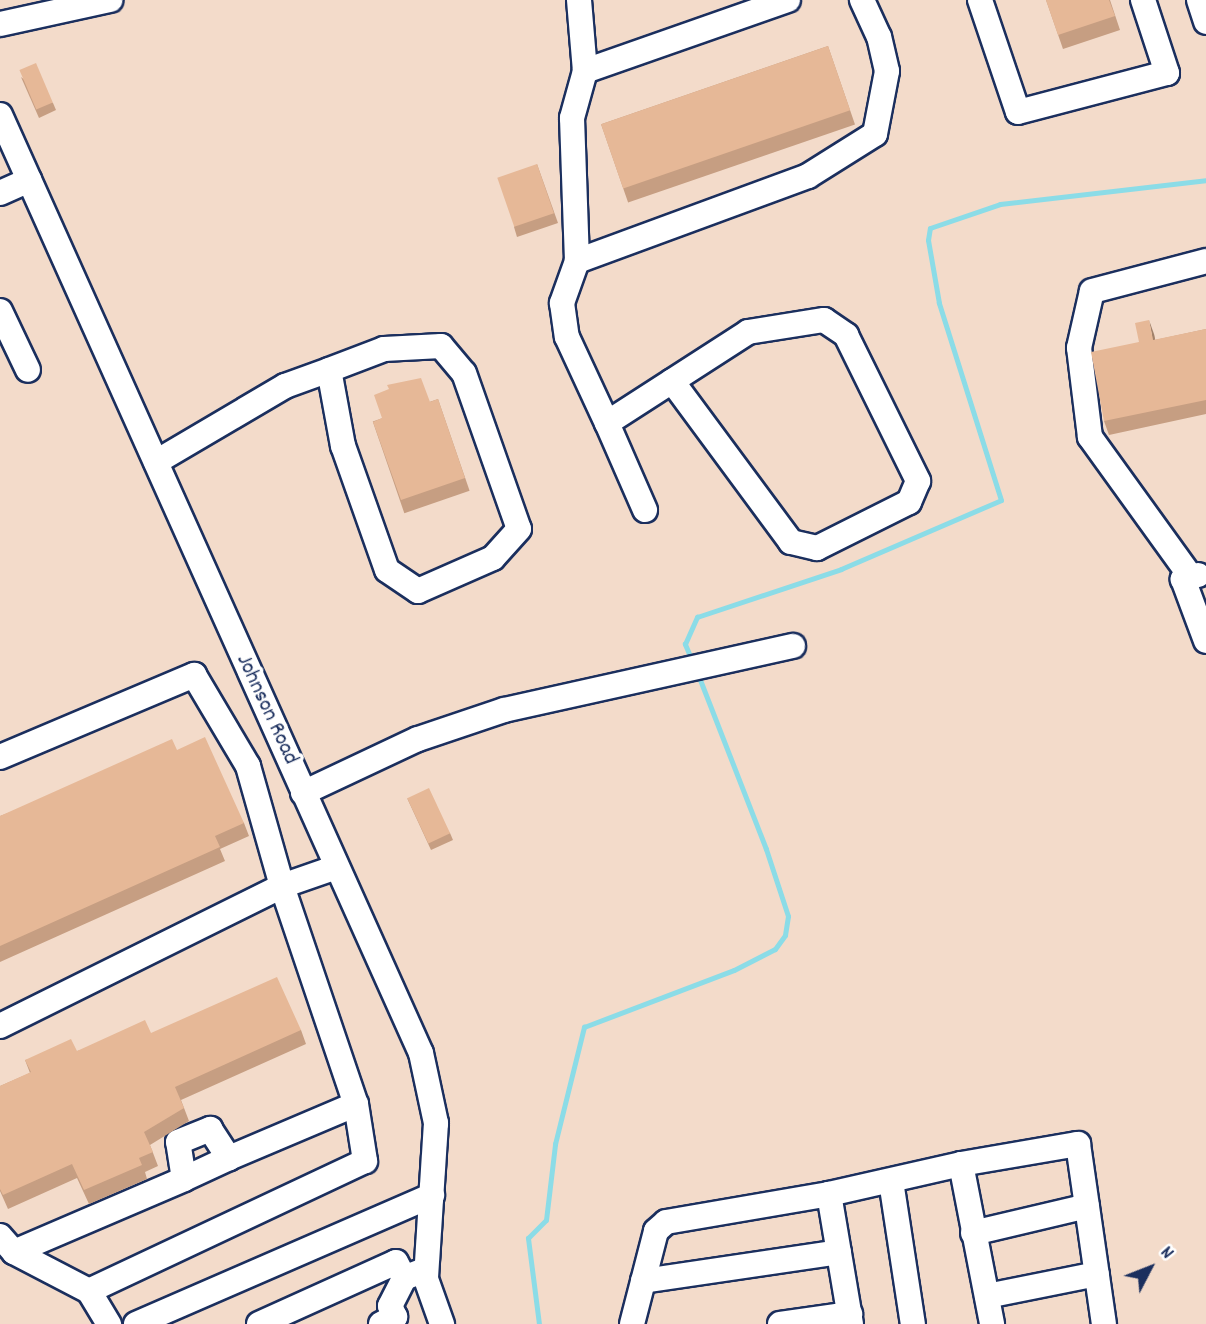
<!DOCTYPE html>
<style>
body{margin:0}
#map{position:relative;width:1206px;height:1324px;overflow:hidden;background:#f8eae0;font-family:Dekko,sans-serif}
div>[style]{position:absolute}
.built>*{inset:0;background:#f3dbca;transform-origin:0 0}
.stream>*{height:5px;margin:-2.5px;padding:0 2.5px;transform-origin:2.5px;border-radius:2.5px;background:#8bdce7}
.roads{filter:drop-shadow(2px 0 #1b2f5e) drop-shadow(-2px 0 #1b2f5e) drop-shadow(0 2px #1b2f5e) drop-shadow(0 -2px #1b2f5e)}
.minor>*{height:24px;margin:-12px;padding:0 12px;transform-origin:12px;border-radius:12px;background:#fff}
.wall>*{inset:0;background:#c69e82;transform-origin:0 0}
.shaded-wall>*{inset:0;background:#a1816a}
.building>*{inset:0;background:#e6b897;transform-origin:0 0}
span{translate:-50% -50%;white-space:nowrap;text-align:center;line-height:1.15;-webkit-text-stroke:7px #fff;paint-order:stroke}
.street-label{font-size:23px;color:#1b2f5e}
.north{position:absolute;left:1115px;top:1233px;width:70px;height:70px;-webkit-text-stroke:5px #fff;paint-order:stroke;rotate:48deg;font-size:19px;font-weight:700;line-height:28px;text-align:center;color:#1b2f5e}
.north::after{content:'';display:block;margin:auto;width:24px;height:32px;background:#1b2f5e;clip-path:polygon(50% 0,100% 100%,50% 72%,0 100%)}
</style>
<div id="map">
<div class="built">
<i style="left:0;top:0;width:1206px;height:1324px"></i>
</div>
<div class="stream">
<i style="left:693px;top:663px;width:21px;rotate:-113deg"></i>
<i style="left:685px;top:644px;width:30px;rotate:-66deg"></i>
<i style="left:697px;top:617px;width:152px;rotate:-18.4deg"></i>
<i style="left:841px;top:569px;width:174px;rotate:-23.3deg"></i>
<i style="left:1001px;top:500px;width:207px;rotate:-107.5deg"></i>
<i style="left:939px;top:303px;width:64px;rotate:-99.9deg"></i>
<i style="left:928px;top:240px;width:12px;rotate:-81deg"></i>
<i style="left:930px;top:228px;width:74px;rotate:-18.9deg"></i>
<i style="left:1000px;top:204px;width:207px;rotate:-6.6deg"></i>
<i style="left:539px;top:1324px;width:87px;rotate:-97.3deg"></i>
<i style="left:528px;top:1238px;width:25px;rotate:-45deg"></i>
<i style="left:546px;top:1220px;width:77px;rotate:-83.2deg"></i>
<i style="left:555px;top:1144px;width:121px;rotate:-76.1deg"></i>
<i style="left:584px;top:1027px;width:160px;rotate:-20.8deg"></i>
<i style="left:734px;top:970px;width:46px;rotate:-27.1deg"></i>
<i style="left:775px;top:949px;width:17px;rotate:-54deg"></i>
<i style="left:785px;top:935px;width:19px;rotate:-81deg"></i>
<i style="left:788px;top:916px;width:71px;rotate:-108.2deg"></i>
<i style="left:766px;top:849px;width:187px;rotate:-111.3deg"></i>
</div>
<div class="roads">
<div class="minor">
<i style="left:579px;top:0;width:71px;rotate:85.2deg"></i>
<i style="left:585px;top:71px;width:49px;rotate:105.5deg"></i>
<i style="left:572px;top:118px;width:143px;rotate:88deg"></i>
<i style="left:577px;top:261px;width:246px;rotate:-20.2deg"></i>
<i style="left:808px;top:176px;width:79px;rotate:-32.1deg"></i>
<i style="left:875px;top:134px;width:64px;rotate:-79.2deg"></i>
<i style="left:887px;top:71px;width:35px;rotate:-103deg"></i>
<i style="left:879px;top:37px;width:41px;rotate:-114.7deg"></i>
<i style="left:980px;top:0;width:118px;rotate:71.3deg"></i>
<i style="left:1018px;top:112px;width:154px;rotate:-14.7deg"></i>
<i style="left:1167px;top:73px;width:77px;rotate:-108.2deg"></i>
<i style="left:1199px;top:0;width:23px;rotate:72deg"></i>
<i style="left:0;top:24px;width:113px;rotate:-12.3deg"></i>
<i style="left:585px;top:71px;width:215px;rotate:-19.3deg"></i>
<i style="left:0;top:115px;width:1028px;rotate:65.83deg"></i>
<i style="left:421px;top:1053px;width:72px;rotate:77.9deg"></i>
<i style="left:436px;top:1123px;width:156px;rotate:93.7deg"></i>
<i style="left:426px;top:1279px;width:48px;rotate:70.4deg"></i>
<i style="left:0;top:193px;width:32px;rotate:-24deg"></i>
<i style="left:577px;top:261px;width:45px;rotate:109.7deg"></i>
<i style="left:562px;top:303px;width:34px;rotate:82deg"></i>
<i style="left:567px;top:337px;width:95px;rotate:65.1deg"></i>
<i style="left:607px;top:423px;width:168px;rotate:-32.8deg"></i>
<i style="left:748px;top:332px;width:77px;rotate:-9deg"></i>
<i style="left:824px;top:320px;width:27px;rotate:34deg"></i>
<i style="left:846px;top:335px;width:163px;rotate:63.7deg"></i>
<i style="left:918px;top:481px;width:23px;rotate:113deg"></i>
<i style="left:909px;top:502px;width:103px;rotate:153.4deg"></i>
<i style="left:817px;top:548px;width:27px;rotate:-167deg"></i>
<i style="left:791px;top:542px;width:200px;rotate:-126.5deg"></i>
<i style="left:0;top:311px;width:65px;rotate:64.6deg"></i>
<i style="left:607px;top:423px;width:95px;rotate:66.4deg"></i>
<i style="left:156px;top:462px;width:150px;rotate:-30.5deg"></i>
<i style="left:285px;top:386px;width:47px;rotate:-20deg"></i>
<i style="left:329px;top:370px;width:59px;rotate:-20.9deg"></i>
<i style="left:384px;top:349px;width:57px;rotate:-3deg"></i>
<i style="left:441px;top:346px;width:35px;rotate:50deg"></i>
<i style="left:464px;top:373px;width:165px;rotate:70.6deg"></i>
<i style="left:519px;top:529px;width:39px;rotate:132deg"></i>
<i style="left:493px;top:558px;width:82px;rotate:156.3deg"></i>
<i style="left:418px;top:591px;width:37px;rotate:-146deg"></i>
<i style="left:387px;top:570px;width:132px;rotate:-109.5deg"></i>
<i style="left:343px;top:446px;width:77px;rotate:-100.4deg"></i>
<i style="left:1198px;top:575px;width:16px;rotate:165deg"></i>
<i style="left:1183px;top:579px;width:66px;rotate:69.6deg"></i>
<i style="left:1191px;top:577px;width:173px;rotate:-125.8deg"></i>
<i style="left:1090px;top:437px;width:90px;rotate:-97deg"></i>
<i style="left:1079px;top:348px;width:58px;rotate:-77.2deg"></i>
<i style="left:1092px;top:291px;width:118px;rotate:-14.7deg"></i>
<i style="left:0;top:757px;width:211px;rotate:-22.9deg"></i>
<i style="left:194px;top:675px;width:106px;rotate:59.3deg"></i>
<i style="left:248px;top:766px;width:125px;rotate:74.2deg"></i>
<i style="left:282px;top:886px;width:230px;rotate:71.3deg"></i>
<i style="left:356px;top:1104px;width:58px;rotate:81deg"></i>
<i style="left:365px;top:1161px;width:305px;rotate:154.8deg"></i>
<i style="left:303px;top:793px;width:127px;rotate:-25.2deg"></i>
<i style="left:418px;top:739px;width:91px;rotate:-18.6deg"></i>
<i style="left:504px;top:710px;width:296px;rotate:-12.5deg"></i>
<i style="left:0;top:1026px;width:315px;rotate:-26.4deg"></i>
<i style="left:282px;top:886px;width:58px;rotate:-19.1deg"></i>
<i style="left:229px;top:1158px;width:138px;rotate:-23deg"></i>
<i style="left:961px;top:1164px;width:163px;rotate:79deg"></i>
<i style="left:891px;top:1181px;width:145px;rotate:81.3deg"></i>
<i style="left:973px;top:1233px;width:117px;rotate:-13.3deg"></i>
<i style="left:0;top:1236px;width:21px;rotate:49deg"></i>
<i style="left:14px;top:1252px;width:85px;rotate:27.5deg"></i>
<i style="left:89px;top:1291px;width:39px;rotate:59deg"></i>
<i style="left:14px;top:1252px;width:185px;rotate:-23.2deg"></i>
<i style="left:184px;top:1179px;width:37px;rotate:-99deg"></i>
<i style="left:178px;top:1142px;width:35px;rotate:-22deg"></i>
<i style="left:210px;top:1129px;width:35px;rotate:57deg"></i>
<i style="left:229px;top:1158px;width:50px;rotate:155deg"></i>
<i style="left:643px;top:1281px;width:198px;rotate:-8.4deg"></i>
<i style="left:987px;top:1296px;width:112px;rotate:-11.3deg"></i>
<i style="left:136px;top:1324px;width:323px;rotate:-23.5deg"></i>
<i style="left:259px;top:1324px;width:150px;rotate:-24.3deg"></i>
<i style="left:396px;top:1262px;width:18px;rotate:63deg"></i>
<i style="left:381px;top:1324px;width:16px;rotate:-27deg"></i>
<i style="left:395px;top:1317px;width:12px;rotate:-114deg"></i>
<i style="left:390px;top:1306px;width:31px;rotate:-63deg"></i>
<i style="left:404px;top:1278px;width:16px;rotate:-22deg"></i>
<i style="left:632px;top:1324px;width:96px;rotate:-75.5deg"></i>
<i style="left:656px;top:1231px;width:13px;rotate:-42deg"></i>
<i style="left:666px;top:1222px;width:165px;rotate:-9.7deg"></i>
<i style="left:780px;top:1324px;width:71px;rotate:-8.1deg"></i>
<i style="left:851px;top:1324px;width:132px;rotate:-99.6deg"></i>
<i style="left:829px;top:1194px;width:135px;rotate:-12.8deg"></i>
<i style="left:961px;top:1164px;width:119px;rotate:-9.7deg"></i>
<i style="left:1078px;top:1144px;width:182px;rotate:81.8deg"></i>
</div>
</div>
<div class="wall">
<i style="clip-path:polygon(1046px 0,1110px 0,1120px 30px,1063px 49px)"></i>
<i style="left:828px;top:46px;width:83px;height:240px;rotate:71deg"></i>
<i style="clip-path:polygon(21px 77px,53px 103px,56px 110px,39px 118px)"></i>
<i style="clip-path:polygon(537px 164px,558px 223px,517px 237px,514px 227px)"></i>
<i style="clip-path:polygon(1206px 329px,1206px 414px,1109px 435px,1104px 421px,1139px 342px,1154px 334px,1155px 340px)"></i>
<i style="left:438px;top:399px;width:97px;height:69px;rotate:71deg"></i>
<i style="clip-path:polygon(177px 750px,244px 823px,249px 836px,220px 849px,225px 861px,0 962px,0 816px)"></i>
<i style="clip-path:polygon(407px 798px,450px 833px,453px 840px,431px 850px)"></i>
<i style="clip-path:polygon(301px 1030px,306px 1044px,181px 1100px,189px 1121px,150px 1145px,158px 1166px,145px 1172px,147px 1179px,89px 1204px,77px 1178px,8px 1209px,0 1191px,0 1086px,30px 1073px,25px 1060px,77px 1051px,151px 1033px)"></i>
</div>
<div class="shaded-wall">
<i style="clip-path:polygon(1149px 320px,1154px 334px,1158px 354px,1153px 340px)"></i>
</div>
<div class="building">
<i style="clip-path:polygon(1046px 0,1109px 0,1115px 16px,1058px 35px)"></i>
<i style="left:828px;top:46px;width:68px;height:240px;rotate:71deg"></i>
<i style="left:36px;top:63px;width:43px;height:18px;rotate:67deg"></i>
<i style="left:537px;top:164px;width:52px;height:42px;rotate:71deg"></i>
<i style="clip-path:polygon(1149px 320px,1153px 340px,1206px 329px,1206px 400px,1104px 421px,1091px 352px,1139px 342px,1135px 323px)"></i>
<i style="clip-path:polygon(421px 378px,430px 402px,438px 399px,465px 478px,401px 500px,373px 422px,382px 418px,374px 395px,389px 389px,387px 385px)"></i>
<i style="clip-path:polygon(205px 737px,244px 823px,215px 836px,220px 847px,0 946px,0 816px,172px 739px,177px 750px)"></i>
<i style="left:429px;top:788px;width:50px;height:24px;rotate:65deg"></i>
<i style="clip-path:polygon(277px 977px,301px 1030px,175px 1087px,184px 1108px,144px 1132px,153px 1152px,139px 1158px,142px 1165px,84px 1190px,72px 1164px,3px 1195px,0 1189px,0 1086px,31px 1072px,25px 1060px,71px 1039px,77px 1051px,145px 1020px,151px 1033px)"></i>
</div>
<div class="street-label">
<span style="left:266px;top:710px;rotate:65deg">Johnson Road</span>
</div>
<div class="north">N</div>
</div>
